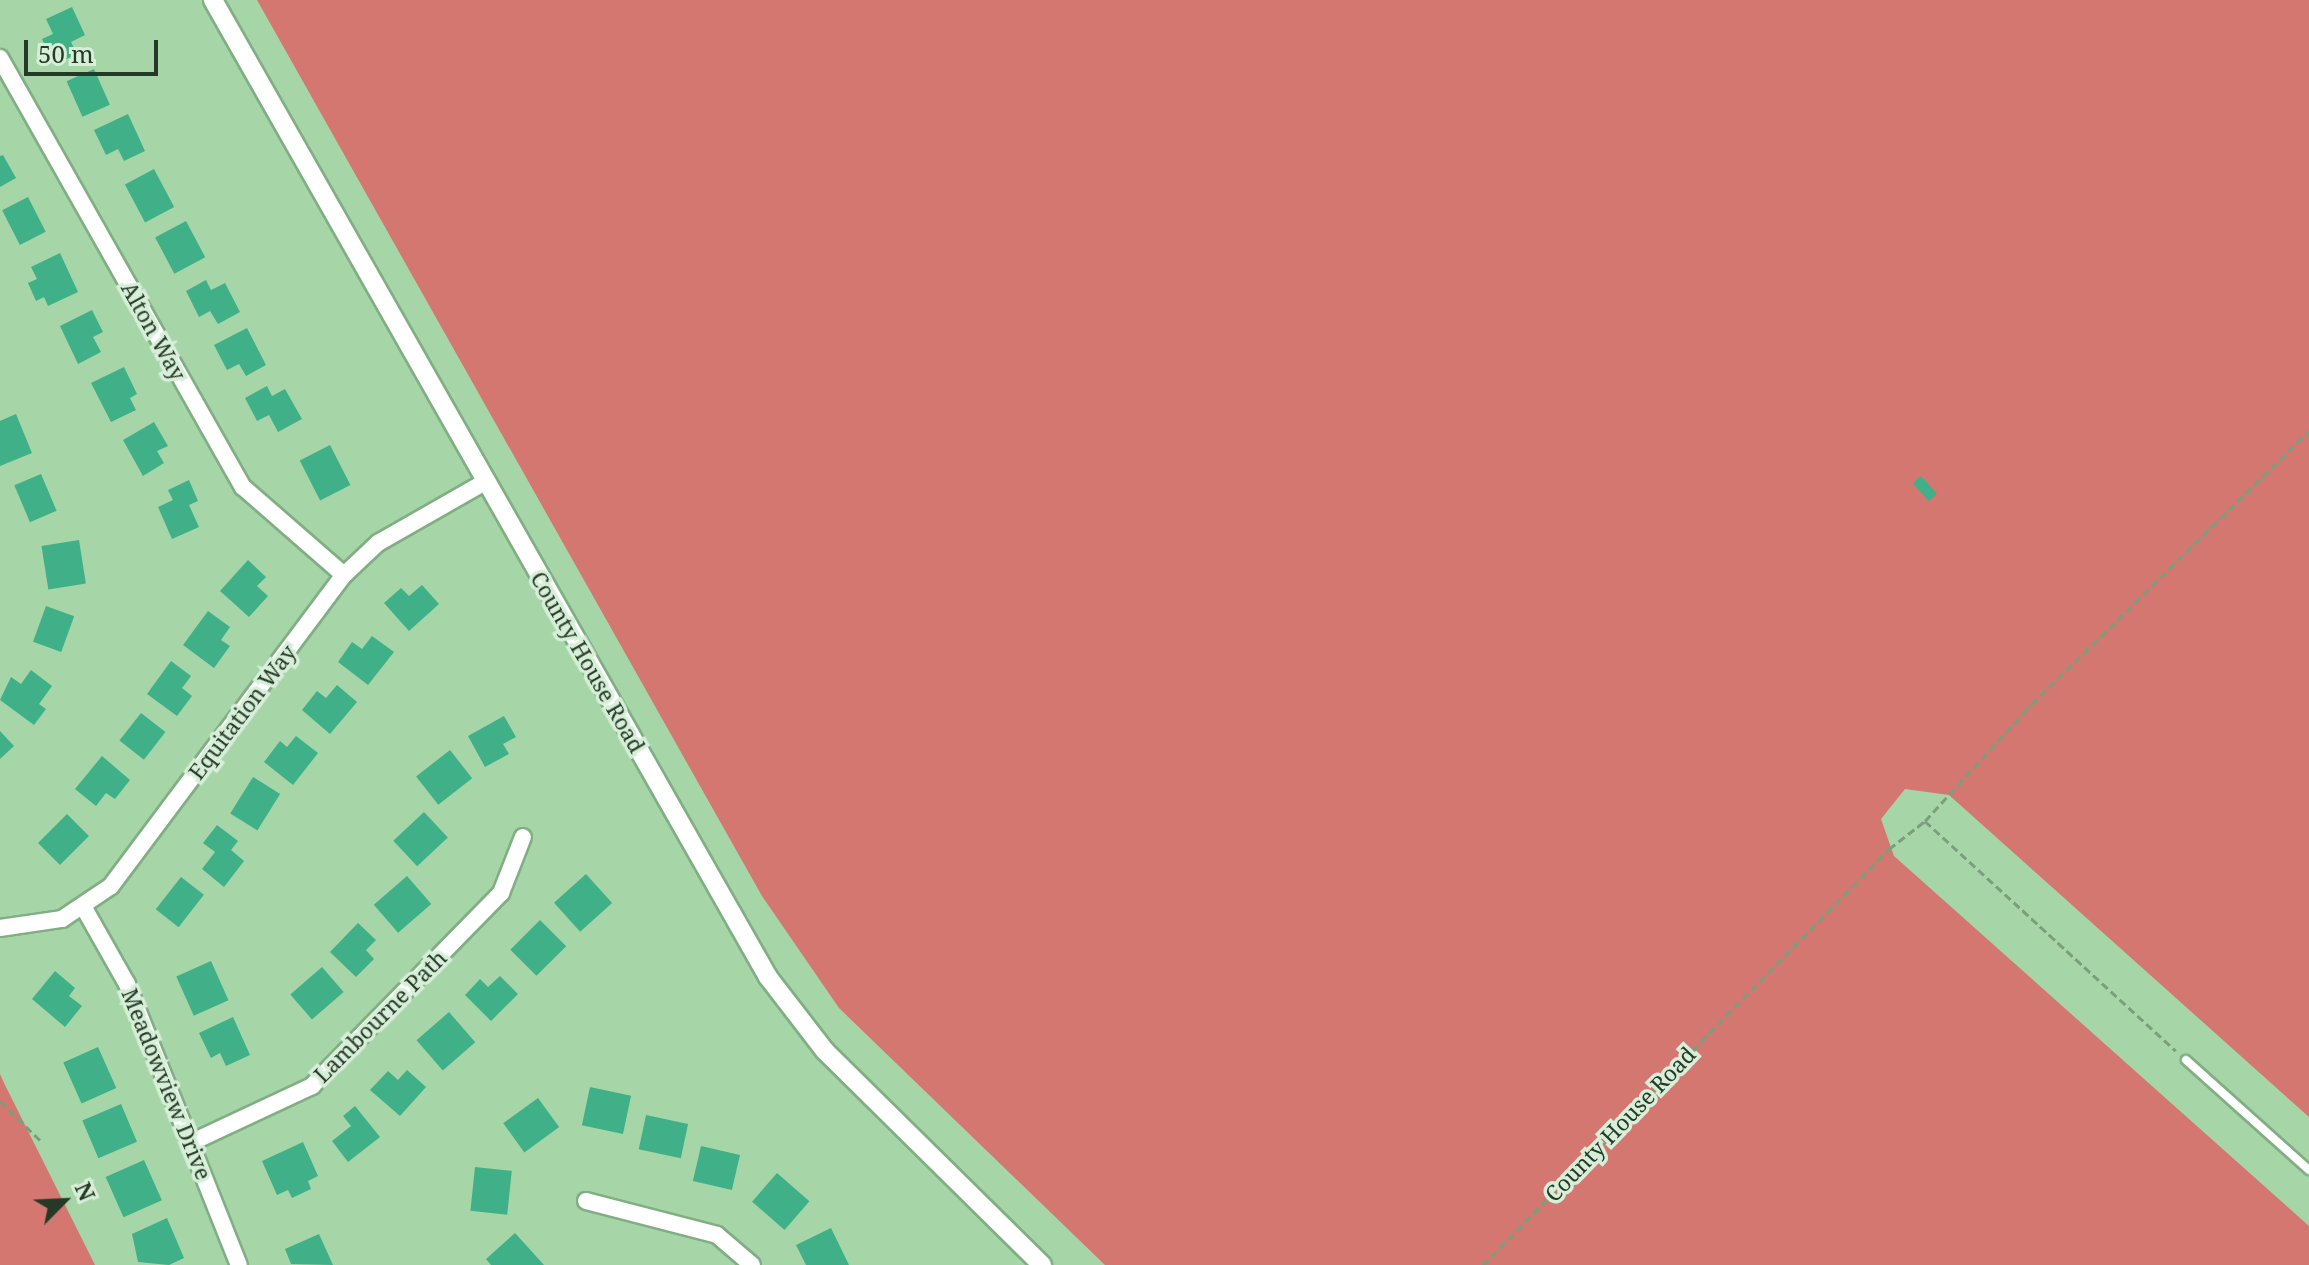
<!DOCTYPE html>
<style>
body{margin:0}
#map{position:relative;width:2309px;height:1265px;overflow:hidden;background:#a6d5a8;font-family:"Noto Serif",serif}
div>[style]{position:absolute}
.green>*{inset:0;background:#d37770}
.building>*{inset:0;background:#40b088;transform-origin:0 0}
.path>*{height:3px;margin-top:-1.5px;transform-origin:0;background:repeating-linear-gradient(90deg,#7a9f7c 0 8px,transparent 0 12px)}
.roads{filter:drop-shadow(2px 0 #81ae83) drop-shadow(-2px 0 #81ae83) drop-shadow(0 2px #81ae83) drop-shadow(0 -2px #81ae83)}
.service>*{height:8px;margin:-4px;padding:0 4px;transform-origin:4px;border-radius:4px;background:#fff}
.minor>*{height:16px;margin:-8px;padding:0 8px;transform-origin:8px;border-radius:8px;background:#fff}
.tertiary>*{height:18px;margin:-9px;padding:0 9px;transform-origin:9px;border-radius:9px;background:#fff}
span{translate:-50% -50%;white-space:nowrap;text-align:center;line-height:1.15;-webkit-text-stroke:7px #d7efd8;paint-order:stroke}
.street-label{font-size:22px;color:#263927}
.north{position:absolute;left:24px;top:1161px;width:80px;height:80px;-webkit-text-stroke:6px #d7efd8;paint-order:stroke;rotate:66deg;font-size:22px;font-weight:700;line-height:32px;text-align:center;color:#263927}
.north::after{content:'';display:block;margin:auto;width:28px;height:36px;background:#263927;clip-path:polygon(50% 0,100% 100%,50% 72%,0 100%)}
.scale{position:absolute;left:24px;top:40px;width:134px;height:36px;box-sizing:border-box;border:4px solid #263927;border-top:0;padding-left:10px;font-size:24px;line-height:28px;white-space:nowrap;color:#263927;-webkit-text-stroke:6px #d7efd8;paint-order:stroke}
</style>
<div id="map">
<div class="green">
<i style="clip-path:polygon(257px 0,2309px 0,2309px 1117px,1949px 795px,1905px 789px,1881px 819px,1894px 856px,2309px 1226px,2309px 1265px,1105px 1265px,839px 1008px,762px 896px)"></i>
<i style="clip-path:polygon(0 1074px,5px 1085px,95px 1265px,0 1265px)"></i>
</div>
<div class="building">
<i style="clip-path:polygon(72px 7px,85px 35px,71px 42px,77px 54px,54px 65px,42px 39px,53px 34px,46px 19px)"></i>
<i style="left:94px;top:69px;width:39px;height:30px;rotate:66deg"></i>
<i style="clip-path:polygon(128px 114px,145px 151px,124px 161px,118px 149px,106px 155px,94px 130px)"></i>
<i style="clip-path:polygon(3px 155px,16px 178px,0 187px,0 156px)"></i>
<i style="left:154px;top:169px;width:43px;height:33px;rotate:62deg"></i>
<i style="left:28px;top:197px;width:39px;height:29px;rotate:63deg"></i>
<i style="left:186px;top:221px;width:41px;height:35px;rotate:62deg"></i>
<i style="clip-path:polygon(60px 253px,78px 292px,48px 306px,44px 297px,36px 301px,28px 283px,37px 279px,31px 267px)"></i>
<i style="clip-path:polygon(206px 280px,211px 290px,225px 283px,240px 312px,218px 324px,210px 311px,199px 317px,186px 291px)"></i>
<i style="clip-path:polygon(92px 310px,103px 332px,93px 337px,101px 352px,78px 364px,60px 326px)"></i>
<i style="clip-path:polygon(247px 328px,266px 365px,246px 376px,239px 364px,227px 370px,214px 345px)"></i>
<i style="clip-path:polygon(124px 367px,137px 394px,130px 398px,136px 410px,111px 422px,91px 383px)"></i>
<i style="clip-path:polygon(267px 386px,272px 396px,285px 389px,302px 419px,278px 432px,269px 415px,257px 421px,245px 398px)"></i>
<i style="clip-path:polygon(16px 414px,32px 453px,0 466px,0 421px)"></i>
<i style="clip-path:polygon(154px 422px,168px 446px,157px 451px,164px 463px,143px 476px,123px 440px)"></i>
<i style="left:330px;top:445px;width:45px;height:34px;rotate:63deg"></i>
<i style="left:41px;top:474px;width:40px;height:29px;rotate:67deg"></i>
<i style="left:1921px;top:476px;width:24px;height:11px;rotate:48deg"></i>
<i style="clip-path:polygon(189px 480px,198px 501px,189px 505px,199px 527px,172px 539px,158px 507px,173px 500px,168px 490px)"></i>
<i style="left:79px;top:540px;width:44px;height:38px;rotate:81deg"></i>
<i style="clip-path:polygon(248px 560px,266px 577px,257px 586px,268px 596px,249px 617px,220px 591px)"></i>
<i style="clip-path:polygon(422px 585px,439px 604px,409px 631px,384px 603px,401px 588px,409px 596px)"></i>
<i style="left:46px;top:606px;width:30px;height:38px;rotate:20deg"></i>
<i style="clip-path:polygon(208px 611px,230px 627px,221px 640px,230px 646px,214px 668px,183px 645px)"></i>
<i style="clip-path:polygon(372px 636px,394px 652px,368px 685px,338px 662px,352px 642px,362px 649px)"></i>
<i style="clip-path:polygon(171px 661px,191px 676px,182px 688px,192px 696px,177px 716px,147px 694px)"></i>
<i style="clip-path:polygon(31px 670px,52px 686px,39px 704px,46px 709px,34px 725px,0 700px,11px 677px,21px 684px)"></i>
<i style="clip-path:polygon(337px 685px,357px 702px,330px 734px,302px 710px,317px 691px,326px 698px)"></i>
<i style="left:141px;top:713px;width:31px;height:35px;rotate:38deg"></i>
<i style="clip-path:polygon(504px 716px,516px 737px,503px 744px,509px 754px,485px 767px,468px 736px)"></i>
<i style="clip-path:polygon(0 731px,14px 746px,0 759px)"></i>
<i style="clip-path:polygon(296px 736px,318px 753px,293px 785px,264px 762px,280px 741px,287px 747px)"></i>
<i style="left:450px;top:750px;width:36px;height:43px;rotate:52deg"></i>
<i style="clip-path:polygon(102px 756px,130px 780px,115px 799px,106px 793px,96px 806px,75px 789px)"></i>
<i style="left:253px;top:777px;width:32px;height:43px;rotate:32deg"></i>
<i style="left:424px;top:812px;width:35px;height:42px;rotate:47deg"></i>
<i style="left:67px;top:814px;width:31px;height:41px;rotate:45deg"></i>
<i style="clip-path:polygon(217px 825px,238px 841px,231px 850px,244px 861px,224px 887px,202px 869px,215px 852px,203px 843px)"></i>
<i style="left:586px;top:874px;width:39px;height:43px;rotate:48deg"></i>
<i style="left:407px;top:876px;width:37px;height:44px;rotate:49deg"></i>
<i style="left:181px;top:877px;width:29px;height:41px;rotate:38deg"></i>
<i style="left:540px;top:920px;width:37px;height:42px;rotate:45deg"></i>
<i style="clip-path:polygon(358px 923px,376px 940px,366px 950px,374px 959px,356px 977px,330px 952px)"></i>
<i style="left:211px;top:961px;width:43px;height:38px;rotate:66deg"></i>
<i style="left:322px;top:967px;width:33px;height:42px;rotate:49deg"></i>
<i style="clip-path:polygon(55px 971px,75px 988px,69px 996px,82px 1006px,65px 1027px,32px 999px)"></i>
<i style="clip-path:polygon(500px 976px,518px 994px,491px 1021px,465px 995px,480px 979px,488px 987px)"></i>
<i style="left:449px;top:1012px;width:40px;height:43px;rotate:49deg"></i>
<i style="clip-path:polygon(233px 1017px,250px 1055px,226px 1066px,220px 1053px,211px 1058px,199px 1033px)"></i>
<i style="left:98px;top:1047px;width:45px;height:38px;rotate:66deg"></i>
<i style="clip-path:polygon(407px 1070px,426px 1087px,400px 1116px,370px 1090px,388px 1071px,398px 1080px)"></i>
<i style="left:590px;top:1087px;width:42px;height:39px;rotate:12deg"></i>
<i style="left:538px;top:1098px;width:36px;height:43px;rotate:54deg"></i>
<i style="left:121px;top:1104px;width:41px;height:42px;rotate:67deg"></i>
<i style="clip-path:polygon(355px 1106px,380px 1137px,348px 1162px,332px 1141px,351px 1126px,343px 1116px)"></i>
<i style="left:646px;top:1115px;width:43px;height:35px;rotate:12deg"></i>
<i style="clip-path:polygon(303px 1142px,318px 1176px,308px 1181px,311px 1189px,292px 1198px,288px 1190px,277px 1195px,262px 1161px)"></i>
<i style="left:701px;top:1146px;width:40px;height:36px;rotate:13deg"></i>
<i style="left:144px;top:1160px;width:44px;height:42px;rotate:66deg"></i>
<i style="left:475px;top:1167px;width:37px;height:44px;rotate:6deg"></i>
<i style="left:777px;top:1173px;width:43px;height:38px;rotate:41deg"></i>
<i style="clip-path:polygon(167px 1218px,184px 1258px,169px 1265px,138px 1262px,132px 1234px)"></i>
<i style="clip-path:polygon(831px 1228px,849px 1265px,806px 1265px,796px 1245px)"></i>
<i style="clip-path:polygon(515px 1233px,544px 1265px,491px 1265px,486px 1259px)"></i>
<i style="clip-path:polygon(319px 1234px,333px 1265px,291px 1264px,285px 1249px)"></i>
</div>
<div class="path">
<i style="left:1925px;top:821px;width:340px;rotate:42.5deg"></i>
<i style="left:0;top:1101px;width:59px;rotate:44.3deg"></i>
<i style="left:1483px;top:1265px;width:581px;rotate:-45.7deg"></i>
<i style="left:1889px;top:849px;width:46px;rotate:-37.9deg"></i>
<i style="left:1925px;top:821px;width:159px;rotate:-47.6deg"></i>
<i style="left:2032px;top:704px;width:389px;rotate:-44.6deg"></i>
</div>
<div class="roads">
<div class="service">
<i style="left:2186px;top:1060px;width:165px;rotate:41.8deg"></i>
</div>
<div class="minor">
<i style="left:0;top:58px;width:493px;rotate:60.5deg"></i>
<i style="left:243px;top:487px;width:134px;rotate:41.1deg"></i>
<i style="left:84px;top:908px;width:87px;rotate:60.5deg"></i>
<i style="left:127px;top:984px;width:302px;rotate:68.3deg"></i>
<i style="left:0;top:928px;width:63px;rotate:-8.3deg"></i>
<i style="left:62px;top:919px;width:59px;rotate:-34deg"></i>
<i style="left:111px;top:886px;width:389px;rotate:-53.2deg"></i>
<i style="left:344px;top:575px;width:47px;rotate:-43.3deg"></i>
<i style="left:378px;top:543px;width:123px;rotate:-29.7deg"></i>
<i style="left:190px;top:1143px;width:135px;rotate:-25deg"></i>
<i style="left:312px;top:1086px;width:270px;rotate:-45.6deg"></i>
<i style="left:501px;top:893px;width:60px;rotate:-68.6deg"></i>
<i style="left:586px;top:1201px;width:135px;rotate:14.5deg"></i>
<i style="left:717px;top:1235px;width:46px;rotate:40.6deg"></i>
</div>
<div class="tertiary">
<i style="left:213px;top:0;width:1124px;rotate:60.4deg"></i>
<i style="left:768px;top:977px;width:93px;rotate:52.4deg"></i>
<i style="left:825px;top:1051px;width:305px;rotate:44.6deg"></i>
</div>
</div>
<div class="street-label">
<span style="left:154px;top:331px;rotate:61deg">Alton Way</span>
<span style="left:588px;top:662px;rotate:60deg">County House Road</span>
<span style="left:242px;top:712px;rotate:-53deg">Equitation Way</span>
<span style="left:380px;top:1016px;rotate:-45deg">Lambourne Path</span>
<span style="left:167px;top:1084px;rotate:68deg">Meadowview Drive</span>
<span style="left:1620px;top:1124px;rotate:-46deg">County House Road</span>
</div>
<div class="north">N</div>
<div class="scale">50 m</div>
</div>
